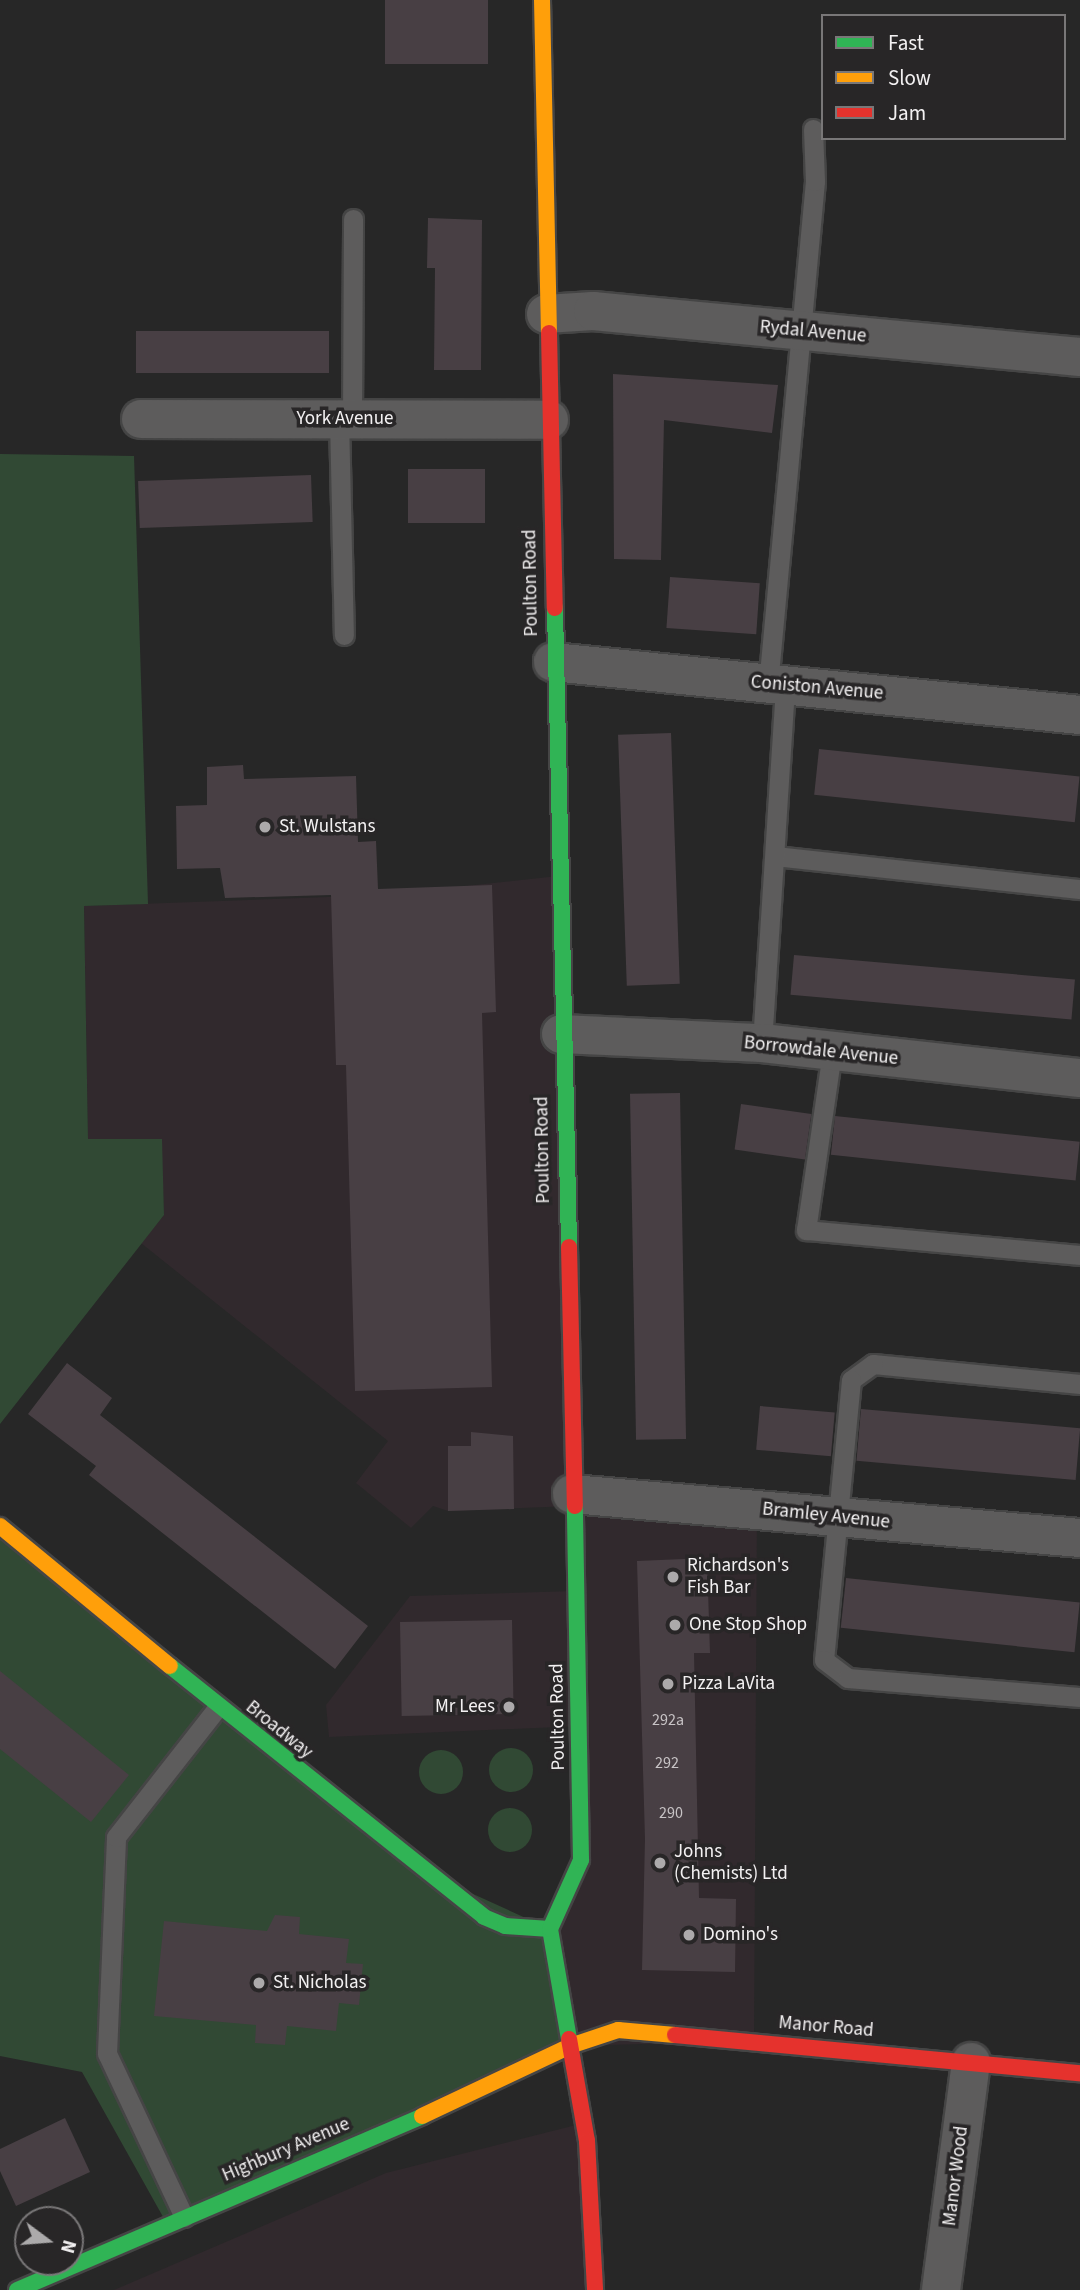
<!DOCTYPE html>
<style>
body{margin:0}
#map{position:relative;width:1080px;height:2290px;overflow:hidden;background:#272727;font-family:"Source Sans 3",sans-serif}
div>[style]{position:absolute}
.built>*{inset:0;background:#31292d}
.green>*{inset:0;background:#314934}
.round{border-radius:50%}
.building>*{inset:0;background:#483f44;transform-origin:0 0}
.roads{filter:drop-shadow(2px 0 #454545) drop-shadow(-2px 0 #454545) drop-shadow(0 2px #454545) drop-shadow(0 -2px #454545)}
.lane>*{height:19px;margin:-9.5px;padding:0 9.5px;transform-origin:9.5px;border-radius:9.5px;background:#5d5c5c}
.street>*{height:38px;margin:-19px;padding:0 19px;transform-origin:19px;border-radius:19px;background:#5d5c5c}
.fast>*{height:16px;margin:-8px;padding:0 8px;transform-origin:8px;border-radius:8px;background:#30b455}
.slow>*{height:16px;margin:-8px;padding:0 8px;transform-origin:8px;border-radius:8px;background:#ff9f0a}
.jam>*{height:16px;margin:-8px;padding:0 8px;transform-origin:8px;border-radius:8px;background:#e5322d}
.dots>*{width:19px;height:19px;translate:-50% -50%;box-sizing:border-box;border:4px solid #282627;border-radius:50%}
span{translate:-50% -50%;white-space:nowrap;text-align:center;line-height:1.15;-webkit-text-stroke:7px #282627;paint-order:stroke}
.number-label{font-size:16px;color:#c8c4c6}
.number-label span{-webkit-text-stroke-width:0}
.street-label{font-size:19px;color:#f3f1f2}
.poi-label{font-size:19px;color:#f3f1f2}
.left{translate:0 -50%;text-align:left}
.right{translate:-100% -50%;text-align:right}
.legend{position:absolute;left:821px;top:14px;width:245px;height:126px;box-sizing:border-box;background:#282627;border:2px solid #797778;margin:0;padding:9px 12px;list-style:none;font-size:21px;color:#f3f1f2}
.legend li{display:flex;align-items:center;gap:14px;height:35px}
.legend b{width:35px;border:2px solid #797778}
.north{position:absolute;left:14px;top:2206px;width:70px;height:70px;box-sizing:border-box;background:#282627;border:2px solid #797778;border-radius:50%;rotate:106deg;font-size:19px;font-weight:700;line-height:28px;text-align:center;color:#f3f1f2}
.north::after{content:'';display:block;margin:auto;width:24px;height:32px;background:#acaaab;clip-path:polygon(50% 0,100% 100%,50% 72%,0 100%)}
</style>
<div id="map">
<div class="built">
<i style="clip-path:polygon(558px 876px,572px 1493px,757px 1508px,754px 2041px,570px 2046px,550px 1929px,581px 1860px,580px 1726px,329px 1737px,326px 1705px,410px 1596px,575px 1591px,572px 1506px,448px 1511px,433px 1506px,411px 1528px,356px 1483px,388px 1441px,141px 1243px,164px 1215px,161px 1139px,88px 1140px,84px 906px,382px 895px)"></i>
<i style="clip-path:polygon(584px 2123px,595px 2290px,114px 2290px,386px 2173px)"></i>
</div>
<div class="green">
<i style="clip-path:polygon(0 454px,134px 456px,148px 904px,84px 906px,88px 1139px,162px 1139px,164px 1215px,0 1424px)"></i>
<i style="clip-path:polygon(0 1526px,418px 1869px,550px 1929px,570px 2046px,167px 2224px,82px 2072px,0 2056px)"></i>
<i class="round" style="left:489px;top:1748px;width:44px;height:44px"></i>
<i class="round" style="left:419px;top:1750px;width:44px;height:44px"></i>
<i class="round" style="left:488px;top:1808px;width:44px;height:44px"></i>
</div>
<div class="building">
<i style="left:385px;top:0;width:103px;height:64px"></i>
<i style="clip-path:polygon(428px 218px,482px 220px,481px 370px,434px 370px,435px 268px,427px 268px)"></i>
<i style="left:136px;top:331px;width:193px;height:42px"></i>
<i style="clip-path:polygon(613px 374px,778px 385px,772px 433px,664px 420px,661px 560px,614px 559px)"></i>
<i style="left:408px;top:469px;width:77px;height:54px"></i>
<i style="left:311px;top:475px;width:47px;height:173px;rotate:88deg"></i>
<i style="left:670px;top:577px;width:90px;height:51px;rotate:4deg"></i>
<i style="left:671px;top:733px;width:251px;height:53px;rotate:88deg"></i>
<i style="left:819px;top:749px;width:262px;height:46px;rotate:6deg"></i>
<i style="clip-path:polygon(243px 765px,244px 779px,356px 776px,358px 842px,376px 841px,378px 889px,492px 885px,496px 1012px,482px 1013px,492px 1387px,355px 1391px,346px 1065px,336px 1065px,331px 895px,225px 898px,220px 868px,177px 869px,176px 806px,207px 805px,207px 767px)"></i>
<i style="left:794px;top:955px;width:282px;height:40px;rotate:5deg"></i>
<i style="left:680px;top:1093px;width:346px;height:50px;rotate:89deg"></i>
<i style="left:741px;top:1104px;width:71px;height:46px;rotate:8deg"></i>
<i style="left:835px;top:1116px;width:246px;height:39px;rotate:6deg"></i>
<i style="clip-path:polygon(67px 1363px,112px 1398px,100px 1415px,368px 1626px,335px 1669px,89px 1475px,96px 1466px,28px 1414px)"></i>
<i style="left:760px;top:1406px;width:75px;height:44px;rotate:5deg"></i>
<i style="left:861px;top:1409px;width:220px;height:52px;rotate:5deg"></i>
<i style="clip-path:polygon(471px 1432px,513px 1436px,514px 1509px,448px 1511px,448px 1446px,471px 1446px)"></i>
<i style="clip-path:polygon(707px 1558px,710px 1653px,694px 1653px,699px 1898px,736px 1899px,735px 1972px,642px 1970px,645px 1839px,637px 1561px)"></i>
<i style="left:846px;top:1578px;width:235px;height:50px;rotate:6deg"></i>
<i style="left:512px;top:1620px;width:94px;height:112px;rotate:89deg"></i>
<i style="clip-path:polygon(0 1671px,129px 1775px,91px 1822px,0 1749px)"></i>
<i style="clip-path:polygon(275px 1915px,300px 1917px,299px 1934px,349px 1939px,346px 1963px,363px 1964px,359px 2005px,339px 2003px,336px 2031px,287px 2026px,285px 2045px,255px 2043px,256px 2025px,154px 2016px,164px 1921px,267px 1931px)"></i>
<i style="clip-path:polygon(65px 2118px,90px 2172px,16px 2206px,0 2171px,0 2149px)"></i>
</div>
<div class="roads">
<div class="lane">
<i style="left:339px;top:419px;width:216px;rotate:88.7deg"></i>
<i style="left:352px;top:419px;width:200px;rotate:-89.7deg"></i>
<i style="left:768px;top:685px;width:506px;rotate:-84.67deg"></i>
<i style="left:815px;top:181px;width:52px;rotate:-92.2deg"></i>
<i style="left:775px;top:856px;width:307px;rotate:6.2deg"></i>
<i style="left:762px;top:1043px;width:361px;rotate:-86.3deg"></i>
<i style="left:832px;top:1052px;width:180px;rotate:98.3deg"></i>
<i style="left:806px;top:1230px;width:275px;rotate:5.2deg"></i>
<i style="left:1080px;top:1384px;width:208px;rotate:-174.5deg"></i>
<i style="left:873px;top:1364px;width:27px;rotate:144deg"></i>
<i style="left:851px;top:1380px;width:281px;rotate:95.5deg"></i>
<i style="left:824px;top:1660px;width:30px;rotate:37deg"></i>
<i style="left:848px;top:1678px;width:233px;rotate:4.7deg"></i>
<i style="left:184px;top:2217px;width:181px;rotate:-115.2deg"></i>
<i style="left:107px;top:2053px;width:216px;rotate:-87.6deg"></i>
<i style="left:116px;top:1837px;width:164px;rotate:-51.9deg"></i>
</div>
<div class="street">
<i style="left:546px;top:314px;width:47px;rotate:-3.7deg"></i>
<i style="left:593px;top:311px;width:489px;rotate:5.4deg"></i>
<i style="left:141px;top:419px;width:408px;rotate:0.1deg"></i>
<i style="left:553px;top:662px;width:530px;rotate:5.74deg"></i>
<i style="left:561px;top:1034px;width:201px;rotate:2.6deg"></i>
<i style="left:762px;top:1043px;width:320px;rotate:6.3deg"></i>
<i style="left:572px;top:1494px;width:510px;rotate:4.95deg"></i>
<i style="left:941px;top:2290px;width:230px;rotate:-82.5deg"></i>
</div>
<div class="fast">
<i style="left:555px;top:608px;width:639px;rotate:88.74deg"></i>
<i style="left:170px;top:1666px;width:402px;rotate:38.6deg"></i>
<i style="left:484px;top:1917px;width:23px;rotate:23deg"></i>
<i style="left:505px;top:1926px;width:45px;rotate:3.8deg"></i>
<i style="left:550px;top:1929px;width:112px;rotate:80.2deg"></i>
<i style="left:550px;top:1929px;width:76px;rotate:-65.8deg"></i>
<i style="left:581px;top:1860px;width:354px;rotate:-91deg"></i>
<i style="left:17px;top:2290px;width:441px;rotate:-23.2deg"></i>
</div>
<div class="slow">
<i style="left:542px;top:0;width:333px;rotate:88.8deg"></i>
<i style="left:0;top:1526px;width:220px;rotate:39.5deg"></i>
<i style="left:422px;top:2116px;width:164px;rotate:-25.3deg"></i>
<i style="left:570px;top:2046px;width:51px;rotate:-18.4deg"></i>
<i style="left:618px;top:2030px;width:57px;rotate:5deg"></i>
</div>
<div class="jam">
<i style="left:549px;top:333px;width:275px;rotate:88.8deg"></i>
<i style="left:569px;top:1247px;width:259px;rotate:88.7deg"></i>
<i style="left:675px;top:2035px;width:407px;rotate:5.4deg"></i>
<i style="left:569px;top:2039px;width:104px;rotate:80deg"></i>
<i style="left:587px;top:2141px;width:149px;rotate:86.9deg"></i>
</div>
</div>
<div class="dots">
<i style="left:265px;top:827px;background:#acaaab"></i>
<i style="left:673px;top:1577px;background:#acaaab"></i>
<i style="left:675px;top:1625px;background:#acaaab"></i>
<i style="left:668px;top:1684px;background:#acaaab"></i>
<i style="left:509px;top:1707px;background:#acaaab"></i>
<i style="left:660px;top:1863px;background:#acaaab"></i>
<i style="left:689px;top:1935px;background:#acaaab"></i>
<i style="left:259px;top:1983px;background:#acaaab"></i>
</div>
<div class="number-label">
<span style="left:668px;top:1720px">292a</span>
<span style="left:667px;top:1763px">292</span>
<span style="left:671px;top:1813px">290</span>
</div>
<div class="street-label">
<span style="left:813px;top:332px;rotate:5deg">Rydal Avenue</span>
<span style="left:345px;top:419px">York Avenue</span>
<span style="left:531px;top:583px;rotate:-91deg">Poulton Road</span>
<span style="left:817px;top:688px;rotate:5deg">Coniston Avenue</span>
<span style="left:821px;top:1051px;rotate:6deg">Borrowdale Avenue</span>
<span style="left:543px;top:1150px;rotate:-91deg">Poulton Road</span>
<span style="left:826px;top:1516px;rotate:6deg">Bramley Avenue</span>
<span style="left:558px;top:1717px;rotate:-91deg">Poulton Road</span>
<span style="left:279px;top:1730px;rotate:39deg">Broadway</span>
<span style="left:826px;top:2027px;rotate:5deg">Manor Road</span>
<span style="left:286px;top:2150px;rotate:-23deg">Highbury Avenue</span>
<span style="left:956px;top:2176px;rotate:-83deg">Manor Wood</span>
</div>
<div class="poi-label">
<span class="left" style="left:279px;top:827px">St. Wulstans</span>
<span class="left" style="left:687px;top:1577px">Richardson's<br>Fish Bar</span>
<span class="left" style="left:689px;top:1625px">One Stop Shop</span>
<span class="left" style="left:682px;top:1684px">Pizza LaVita</span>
<span class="right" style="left:495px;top:1707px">Mr Lees</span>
<span class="left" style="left:674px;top:1863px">Johns<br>(Chemists) Ltd</span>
<span class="left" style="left:703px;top:1935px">Domino's</span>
<span class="left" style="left:273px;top:1983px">St. Nicholas</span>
</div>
<ul class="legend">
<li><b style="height:9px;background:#30b455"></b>Fast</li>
<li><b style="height:9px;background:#ff9f0a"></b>Slow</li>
<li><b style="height:9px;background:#e5322d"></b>Jam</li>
</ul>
<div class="north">N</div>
</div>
